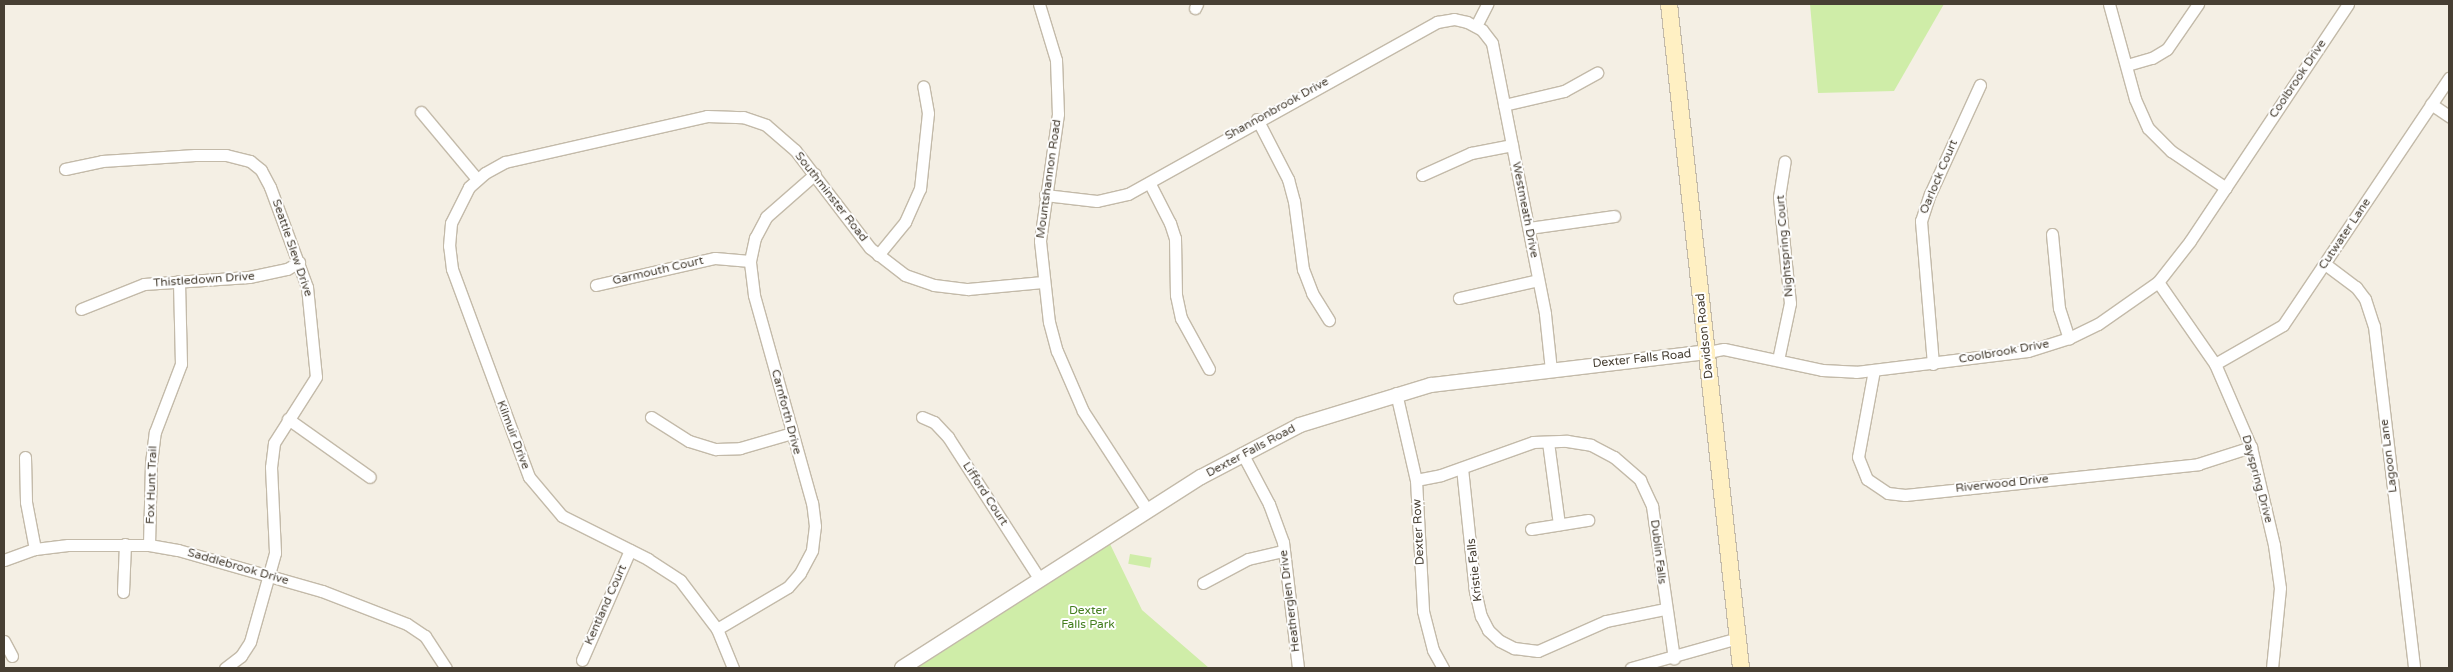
<!DOCTYPE html>
<style>
body{margin:0}
#map{position:relative;width:2453px;height:672px;overflow:hidden;background:#f4efe4;font-family:"Varela Round",sans-serif}
div>[style]{position:absolute}
.green>*{inset:0;background:#cfeda8;transform-origin:0 0}
.roads{filter:drop-shadow(1px 0 #c3baa9) drop-shadow(-1px 0 #c3baa9) drop-shadow(0 1px #c3baa9) drop-shadow(0 -1px #c3baa9)}
.minor>*{height:11px;margin:-5.5px;padding:0 5.5px;transform-origin:5.5px;border-radius:5.5px;background:#fff}
.tertiary>*{height:14px;margin:-7px;padding:0 7px;transform-origin:7px;border-radius:7px;background:#fff}
.secondary>*{height:16px;margin:-8px;padding:0 8px;transform-origin:8px;border-radius:8px;background:#fff0c3}
span{translate:-50% -50%;white-space:nowrap;text-align:center;line-height:1.15;-webkit-text-stroke:4px #fff;paint-order:stroke}
.street-label{font-size:12px;color:#473f33}
.park-label{font-size:12px;color:#457f21}
.frame{position:absolute;inset:0;border:5px solid #473f33;pointer-events:none}
</style>
<div id="map">
<div class="green">
<i style="clip-path:polygon(1810px 4px,1944px 4px,1894px 91px,1818px 93px)"></i>
<i style="clip-path:polygon(1110px 544px,1142px 610px,1209px 668px,917px 668px)"></i>
<i style="left:1130px;top:554px;width:22px;height:10px;rotate:10deg"></i>
</div>
<div class="roads">
<div class="minor">
<i style="left:1039px;top:4px;width:59px;rotate:73.1deg"></i>
<i style="left:1056px;top:60px;width:54px;rotate:87.9deg"></i>
<i style="left:1058px;top:114px;width:128px;rotate:98.1deg"></i>
<i style="left:1040px;top:241px;width:81px;rotate:83.7deg"></i>
<i style="left:1049px;top:322px;width:30px;rotate:75deg"></i>
<i style="left:1057px;top:351px;width:65px;rotate:66.6deg"></i>
<i style="left:1083px;top:411px;width:119px;rotate:57deg"></i>
<i style="left:2109px;top:4px;width:98px;rotate:74.7deg"></i>
<i style="left:2135px;top:99px;width:32px;rotate:66deg"></i>
<i style="left:2148px;top:128px;width:33px;rotate:45deg"></i>
<i style="left:2171px;top:151px;width:66px;rotate:33.9deg"></i>
<i style="left:1195px;top:8px;width:4px;rotate:-63deg"></i>
<i style="left:1476px;top:26px;width:25px;rotate:-63deg"></i>
<i style="left:2127px;top:65px;width:26px;rotate:-16deg"></i>
<i style="left:2152px;top:58px;width:17px;rotate:-31deg"></i>
<i style="left:2167px;top:49px;width:55px;rotate:-55.4deg"></i>
<i style="left:2431px;top:104px;width:22px;rotate:34deg"></i>
<i style="left:1504px;top:105px;width:62px;rotate:-13.1deg"></i>
<i style="left:1564px;top:91px;width:38px;rotate:-29deg"></i>
<i style="left:421px;top:112px;width:87px;rotate:50.1deg"></i>
<i style="left:1257px;top:119px;width:68px;rotate:62.7deg"></i>
<i style="left:1288px;top:179px;width:23px;rotate:75deg"></i>
<i style="left:1294px;top:201px;width:69px;rotate:82.5deg"></i>
<i style="left:1303px;top:269px;width:26px;rotate:69deg"></i>
<i style="left:1312px;top:293px;width:32px;rotate:58deg"></i>
<i style="left:65px;top:169px;width:38px;rotate:-12deg"></i>
<i style="left:102px;top:161px;width:93px;rotate:-3.7deg"></i>
<i style="left:195px;top:155px;width:31px"></i>
<i style="left:226px;top:155px;width:25px;rotate:14deg"></i>
<i style="left:250px;top:161px;width:14px;rotate:39deg"></i>
<i style="left:261px;top:170px;width:19px;rotate:62deg"></i>
<i style="left:270px;top:187px;width:107px;rotate:69.7deg"></i>
<i style="left:307px;top:287px;width:90px;rotate:84.3deg"></i>
<i style="left:316px;top:377px;width:78px;rotate:122.5deg"></i>
<i style="left:274px;top:443px;width:24px;rotate:97deg"></i>
<i style="left:271px;top:467px;width:86px;rotate:87.3deg"></i>
<i style="left:275px;top:553px;width:92px;rotate:105.7deg"></i>
<i style="left:250px;top:642px;width:17px;rotate:123deg"></i>
<i style="left:241px;top:656px;width:20px;rotate:143deg"></i>
<i style="left:1422px;top:175px;width:54px;rotate:-24.2deg"></i>
<i style="left:1471px;top:153px;width:42px;rotate:-11deg"></i>
<i style="left:1150px;top:184px;width:44px;rotate:62.9deg"></i>
<i style="left:1170px;top:223px;width:16px;rotate:72deg"></i>
<i style="left:1175px;top:238px;width:57px;rotate:89deg"></i>
<i style="left:1176px;top:295px;width:24px;rotate:78deg"></i>
<i style="left:1181px;top:318px;width:58px;rotate:61.2deg"></i>
<i style="left:1045px;top:195px;width:52px;rotate:6.6deg"></i>
<i style="left:1097px;top:201px;width:32px;rotate:-13deg"></i>
<i style="left:1128px;top:194px;width:354px;rotate:-29.1deg"></i>
<i style="left:1437px;top:22px;width:17px;rotate:-10deg"></i>
<i style="left:1454px;top:19px;width:13px;rotate:13deg"></i>
<i style="left:1467px;top:22px;width:17px;rotate:28deg"></i>
<i style="left:1482px;top:30px;width:16px;rotate:52deg"></i>
<i style="left:1492px;top:43px;width:276px;rotate:78.9deg"></i>
<i style="left:1545px;top:314px;width:56px;rotate:83.9deg"></i>
<i style="left:1529px;top:228px;width:86px;rotate:-8deg"></i>
<i style="left:2052px;top:234px;width:74px;rotate:84.6deg"></i>
<i style="left:2059px;top:308px;width:32px;rotate:72deg"></i>
<i style="left:878px;top:255px;width:43px;rotate:-50.7deg"></i>
<i style="left:905px;top:222px;width:36px;rotate:-66deg"></i>
<i style="left:920px;top:189px;width:76px;rotate:-84deg"></i>
<i style="left:928px;top:113px;width:27px;rotate:-100deg"></i>
<i style="left:2325px;top:264px;width:39px;rotate:37deg"></i>
<i style="left:2356px;top:287px;width:15px;rotate:53deg"></i>
<i style="left:2365px;top:299px;width:28px;rotate:72deg"></i>
<i style="left:2374px;top:326px;width:344px;rotate:83.3deg"></i>
<i style="left:2158px;top:282px;width:100px;rotate:55.2deg"></i>
<i style="left:2215px;top:364px;width:90px;rotate:66.6deg"></i>
<i style="left:2251px;top:447px;width:101px;rotate:76.8deg"></i>
<i style="left:2274px;top:545px;width:43px;rotate:82.1deg"></i>
<i style="left:2280px;top:588px;width:80px;rotate:95.7deg"></i>
<i style="left:596px;top:285px;width:122px;rotate:-12.8deg"></i>
<i style="left:715px;top:258px;width:35px;rotate:5deg"></i>
<i style="left:1459px;top:298px;width:81px;rotate:-12.8deg"></i>
<i style="left:81px;top:309px;width:68px;rotate:-21.6deg"></i>
<i style="left:144px;top:284px;width:105px;rotate:-3.8deg"></i>
<i style="left:249px;top:277px;width:39px;rotate:-12deg"></i>
<i style="left:287px;top:269px;width:14px;rotate:-30deg"></i>
<i style="left:1708px;top:352px;width:16px;rotate:-11deg"></i>
<i style="left:1724px;top:349px;width:100px;rotate:12.1deg"></i>
<i style="left:1822px;top:370px;width:34px;rotate:3deg"></i>
<i style="left:1856px;top:372px;width:173px;rotate:-7deg"></i>
<i style="left:2028px;top:351px;width:43px;rotate:-17.6deg"></i>
<i style="left:2069px;top:338px;width:32px;rotate:-26deg"></i>
<i style="left:2098px;top:324px;width:73px;rotate:-35deg"></i>
<i style="left:2158px;top:282px;width:52px;rotate:-52deg"></i>
<i style="left:2190px;top:241px;width:285px;rotate:-56.3deg"></i>
<i style="left:1778px;top:360px;width:58px;rotate:-78.1deg"></i>
<i style="left:1790px;top:303px;width:107px;rotate:-95.9deg"></i>
<i style="left:1779px;top:197px;width:36px;rotate:-81deg"></i>
<i style="left:1933px;top:364px;width:144px;rotate:-94.8deg"></i>
<i style="left:1921px;top:221px;width:28px;rotate:-72deg"></i>
<i style="left:1930px;top:194px;width:120px;rotate:-65.4deg"></i>
<i style="left:2215px;top:364px;width:78px;rotate:-29.8deg"></i>
<i style="left:2283px;top:325px;width:298px;rotate:-56.1deg"></i>
<i style="left:1874px;top:370px;width:88px;rotate:100.4deg"></i>
<i style="left:1858px;top:457px;width:24px;rotate:68deg"></i>
<i style="left:1867px;top:479px;width:25px;rotate:34deg"></i>
<i style="left:1888px;top:493px;width:17px;rotate:7deg"></i>
<i style="left:1905px;top:495px;width:295px;rotate:-6deg"></i>
<i style="left:2198px;top:464px;width:56px;rotate:-17.8deg"></i>
<i style="left:1396px;top:393px;width:89px;rotate:77.1deg"></i>
<i style="left:1416px;top:480px;width:131px;rotate:86.9deg"></i>
<i style="left:1423px;top:611px;width:40px;rotate:75.6deg"></i>
<i style="left:1433px;top:650px;width:21px;rotate:61deg"></i>
<i style="left:651px;top:417px;width:45px;rotate:32.3deg"></i>
<i style="left:689px;top:441px;width:28px;rotate:17deg"></i>
<i style="left:716px;top:449px;width:24px;rotate:-2deg"></i>
<i style="left:740px;top:448px;width:54px;rotate:-16.1deg"></i>
<i style="left:922px;top:417px;width:13px;rotate:23deg"></i>
<i style="left:934px;top:422px;width:21px;rotate:47deg"></i>
<i style="left:948px;top:437px;width:170px;rotate:57.2deg"></i>
<i style="left:288px;top:419px;width:100px;rotate:35.3deg"></i>
<i style="left:1548px;top:442px;width:83px;rotate:82.4deg"></i>
<i style="left:1242px;top:453px;width:58px;rotate:62.1deg"></i>
<i style="left:1269px;top:504px;width:40px;rotate:69.8deg"></i>
<i style="left:1283px;top:542px;width:127px;rotate:83.2deg"></i>
<i style="left:25px;top:457px;width:45px;rotate:88.7deg"></i>
<i style="left:26px;top:502px;width:48px;rotate:79.2deg"></i>
<i style="left:1462px;top:468px;width:124px;rotate:84deg"></i>
<i style="left:1475px;top:591px;width:26px;rotate:77deg"></i>
<i style="left:1481px;top:616px;width:16px;rotate:63deg"></i>
<i style="left:1488px;top:630px;width:16px;rotate:43deg"></i>
<i style="left:1500px;top:641px;width:16px;rotate:27deg"></i>
<i style="left:1514px;top:648px;width:24px;rotate:7deg"></i>
<i style="left:1538px;top:651px;width:74px;rotate:-23.8deg"></i>
<i style="left:1606px;top:621px;width:60px;rotate:-11.5deg"></i>
<i style="left:1416px;top:480px;width:25px;rotate:-11deg"></i>
<i style="left:1441px;top:475px;width:98px;rotate:-19.7deg"></i>
<i style="left:1533px;top:442px;width:34px;rotate:-2deg"></i>
<i style="left:1567px;top:441px;width:24px;rotate:9deg"></i>
<i style="left:1591px;top:445px;width:26px;rotate:28deg"></i>
<i style="left:1614px;top:457px;width:35px;rotate:41deg"></i>
<i style="left:1640px;top:480px;width:29px;rotate:65deg"></i>
<i style="left:1652px;top:506px;width:154px;rotate:81.8deg"></i>
<i style="left:1531px;top:529px;width:58px;rotate:-9deg"></i>
<i style="left:149px;top:545px;width:82px;rotate:-88.6deg"></i>
<i style="left:151px;top:463px;width:31px;rotate:-83deg"></i>
<i style="left:155px;top:432px;width:73px;rotate:-69.1deg"></i>
<i style="left:181px;top:364px;width:83px;rotate:-91.4deg"></i>
<i style="left:4px;top:560px;width:33px;rotate:-20deg"></i>
<i style="left:35px;top:549px;width:33px;rotate:-7deg"></i>
<i style="left:68px;top:545px;width:81px"></i>
<i style="left:149px;top:545px;width:29px;rotate:10deg"></i>
<i style="left:178px;top:550px;width:150px;rotate:15.9deg"></i>
<i style="left:322px;top:591px;width:91px;rotate:21.2deg"></i>
<i style="left:407px;top:624px;width:22px;rotate:34deg"></i>
<i style="left:425px;top:636px;width:38px;rotate:57deg"></i>
<i style="left:1203px;top:583px;width:51px;rotate:-28.1deg"></i>
<i style="left:1248px;top:559px;width:37px;rotate:-13deg"></i>
<i style="left:123px;top:592px;width:48px;rotate:-87.6deg"></i>
<i style="left:717px;top:629px;width:82px;rotate:-30.6deg"></i>
<i style="left:788px;top:587px;width:18px;rotate:-49deg"></i>
<i style="left:800px;top:573px;width:26px;rotate:-62deg"></i>
<i style="left:812px;top:550px;width:24px;rotate:-83deg"></i>
<i style="left:815px;top:526px;width:23px;rotate:-97deg"></i>
<i style="left:812px;top:503px;width:216px;rotate:-105.6deg"></i>
<i style="left:754px;top:295px;width:34px;rotate:-97deg"></i>
<i style="left:750px;top:261px;width:24px;rotate:-78deg"></i>
<i style="left:755px;top:238px;width:24px;rotate:-62deg"></i>
<i style="left:766px;top:217px;width:65px;rotate:-41.3deg"></i>
<i style="left:4px;top:641px;width:17px;rotate:62deg"></i>
<i style="left:582px;top:660px;width:120px;rotate:-66.4deg"></i>
<i style="left:733px;top:668px;width:42px;rotate:-112.3deg"></i>
<i style="left:717px;top:629px;width:61px;rotate:-127.1deg"></i>
<i style="left:680px;top:580px;width:38px;rotate:-147deg"></i>
<i style="left:648px;top:559px;width:96px;rotate:-153.4deg"></i>
<i style="left:562px;top:516px;width:51px;rotate:-130.2deg"></i>
<i style="left:529px;top:477px;width:222px;rotate:-110.3deg"></i>
<i style="left:452px;top:269px;width:23px;rotate:-97deg"></i>
<i style="left:449px;top:246px;width:23px;rotate:-85deg"></i>
<i style="left:451px;top:223px;width:40px;rotate:-63.4deg"></i>
<i style="left:469px;top:187px;width:21px;rotate:-41deg"></i>
<i style="left:485px;top:173px;width:23px;rotate:-29deg"></i>
<i style="left:505px;top:162px;width:207px;rotate:-12.8deg"></i>
<i style="left:707px;top:116px;width:36px;rotate:2deg"></i>
<i style="left:743px;top:117px;width:24px;rotate:19deg"></i>
<i style="left:766px;top:125px;width:38px;rotate:41deg"></i>
<i style="left:795px;top:150px;width:123px;rotate:52.6deg"></i>
<i style="left:870px;top:248px;width:44px;rotate:37.6deg"></i>
<i style="left:905px;top:275px;width:31px;rotate:19deg"></i>
<i style="left:934px;top:285px;width:34px;rotate:7deg"></i>
<i style="left:968px;top:289px;width:75px;rotate:-5.3deg"></i>
<i style="left:1631px;top:668px;width:111px;rotate:-15.7deg"></i>
</div>
<div class="tertiary">
<i style="left:902px;top:668px;width:355px;rotate:-32.6deg"></i>
<i style="left:1201px;top:477px;width:112px;rotate:-27.7deg"></i>
<i style="left:1300px;top:425px;width:137px;rotate:-17deg"></i>
<i style="left:1431px;top:385px;width:279px;rotate:-6.8deg"></i>
</div>
<div class="secondary">
<i style="left:1669px;top:4px;width:668px;rotate:83.81deg"></i>
</div>
</div>
<div class="street-label">
<span style="left:2298px;top:79px;rotate:-56deg">Coolbrook Drive</span>
<span style="left:1277px;top:109px;rotate:-29deg">Shannonbrook Drive</span>
<span style="left:1939px;top:177px;rotate:-67deg">Oarlock Court</span>
<span style="left:1049px;top:179px;rotate:-82deg">Mountshannon Road</span>
<span style="left:831px;top:197px;rotate:52deg">Southminster Road</span>
<span style="left:1525px;top:210px;rotate:79deg">Westmeath Drive</span>
<span style="left:2345px;top:234px;rotate:-56deg">Cutwater Lane</span>
<span style="left:1785px;top:246px;rotate:-95deg">Nightspring Court</span>
<span style="left:292px;top:248px;rotate:71deg">Seattle Slew Drive</span>
<span style="left:658px;top:271px;rotate:-13deg">Garmouth Court</span>
<span style="left:204px;top:280px;rotate:-4deg">Thistledown Drive</span>
<span style="left:1705px;top:336px;rotate:-96deg">Davidson Road</span>
<span style="left:2004px;top:352px;rotate:-10deg">Coolbrook Drive</span>
<span style="left:1642px;top:359px;rotate:-6deg">Dexter Falls Road</span>
<span style="left:786px;top:412px;rotate:75deg">Carnforth Drive</span>
<span style="left:513px;top:435px;rotate:69deg">Kilmuir Drive</span>
<span style="left:1251px;top:451px;rotate:-28deg">Dexter Falls Road</span>
<span style="left:2389px;top:456px;rotate:-97deg">Lagoon Lane</span>
<span style="left:2257px;top:479px;rotate:75deg">Dayspring Drive</span>
<span style="left:2002px;top:484px;rotate:-6deg">Riverwood Drive</span>
<span style="left:152px;top:485px;rotate:-88deg">Fox Hunt Trail</span>
<span style="left:985px;top:494px;rotate:57deg">Lifford Court</span>
<span style="left:1419px;top:532px;rotate:-93deg">Dexter Row</span>
<span style="left:1658px;top:552px;rotate:83deg">Dublin Falls</span>
<span style="left:238px;top:567px;rotate:16deg">Saddlebrook Drive</span>
<span style="left:1475px;top:570px;rotate:-96deg">Kristie Falls</span>
<span style="left:1290px;top:601px;rotate:-97deg">Heatherglen Drive</span>
<span style="left:606px;top:605px;rotate:-66deg">Kentland Court</span>
</div>
<div class="park-label">
<span style="left:1088px;top:618px">Dexter<br>Falls Park</span>
</div>
<div class="frame"></div>
</div>
